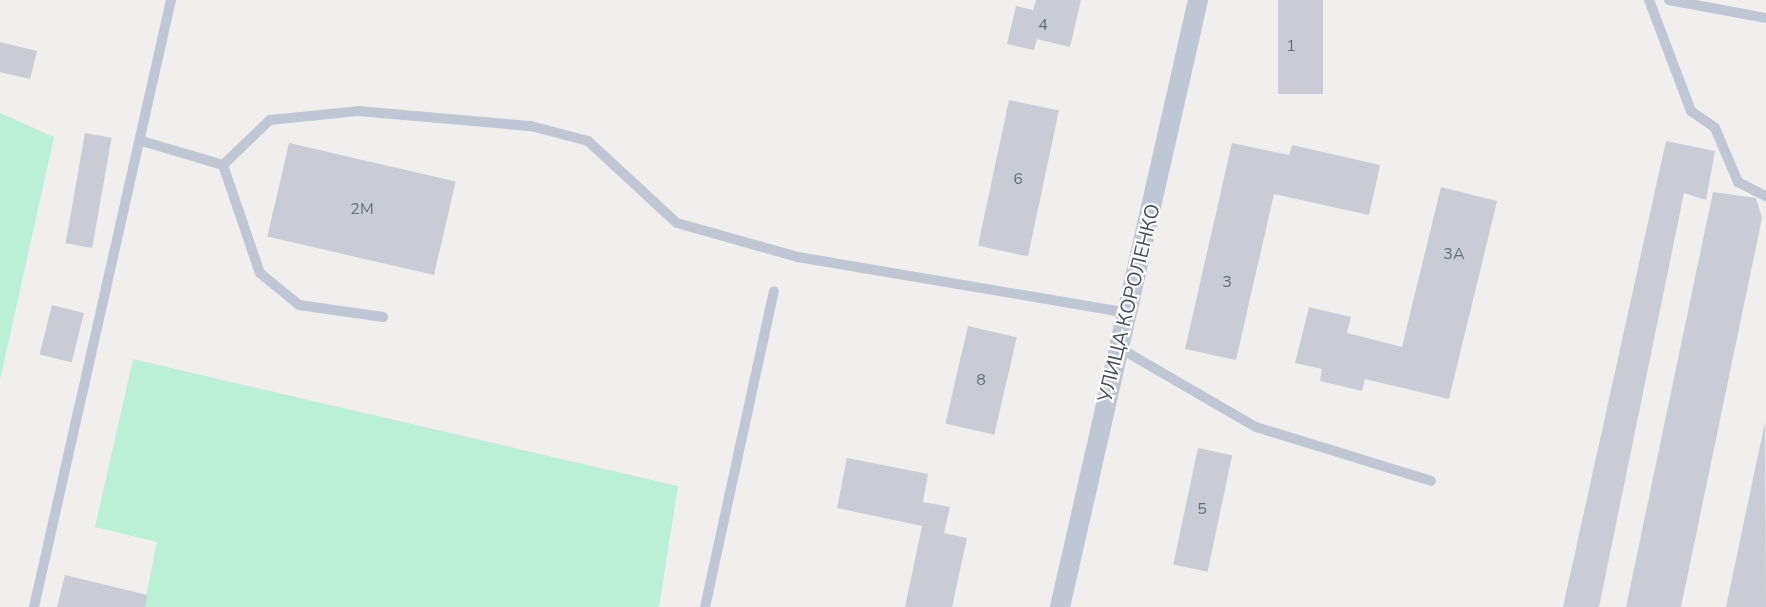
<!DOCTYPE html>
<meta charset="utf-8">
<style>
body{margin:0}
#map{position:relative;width:1766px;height:607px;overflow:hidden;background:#f1eeee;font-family:"Nunito Sans",sans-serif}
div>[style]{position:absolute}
.green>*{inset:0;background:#baf0d7}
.building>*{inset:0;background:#c9ccd4;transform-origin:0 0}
.service>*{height:10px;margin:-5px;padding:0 5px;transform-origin:5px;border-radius:5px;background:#c0c7d4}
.minor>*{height:20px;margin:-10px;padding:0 10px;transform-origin:10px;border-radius:10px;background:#c0c7d4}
span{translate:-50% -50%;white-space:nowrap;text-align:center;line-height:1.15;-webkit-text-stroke:4.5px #fff;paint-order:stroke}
.number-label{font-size:16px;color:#666e7a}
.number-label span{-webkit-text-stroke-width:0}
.street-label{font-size:20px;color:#454e5c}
</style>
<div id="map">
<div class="green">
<i style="clip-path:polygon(0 113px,54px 137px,0 380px)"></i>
<i style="clip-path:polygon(133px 359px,678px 486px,659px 607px,144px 607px,157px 542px,95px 527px)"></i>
</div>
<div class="building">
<i style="clip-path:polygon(1036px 0,1081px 0,1070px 47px,1037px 39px,1034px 50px,1007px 44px,1016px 6px,1033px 10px)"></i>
<i style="left:1278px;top:0;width:45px;height:94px"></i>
<i style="clip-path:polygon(0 42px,37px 51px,30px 79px,0 72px)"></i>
<i style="left:1009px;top:100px;width:51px;height:149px;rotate:12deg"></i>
<i style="left:85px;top:133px;width:27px;height:112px;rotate:10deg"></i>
<i style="clip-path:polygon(1666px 141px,1715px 151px,1706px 200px,1684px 193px,1599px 607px,1563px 607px)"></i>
<i style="left:289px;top:143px;width:171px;height:96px;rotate:13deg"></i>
<i style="clip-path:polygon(1232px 143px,1289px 155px,1292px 145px,1380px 165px,1369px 215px,1274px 194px,1236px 360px,1185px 349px)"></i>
<i style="clip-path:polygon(1441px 187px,1497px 201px,1449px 399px,1365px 379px,1362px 391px,1320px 381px,1322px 369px,1295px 363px,1309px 307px,1351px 317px,1347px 333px,1402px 347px)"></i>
<i style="clip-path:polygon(1713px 192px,1756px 198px,1762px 218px,1681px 607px,1626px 607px)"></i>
<i style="left:52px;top:305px;width:33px;height:51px;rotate:14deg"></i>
<i style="left:968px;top:326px;width:50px;height:100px;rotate:13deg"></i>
<i style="clip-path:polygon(1765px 422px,1766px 607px,1726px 607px)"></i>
<i style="left:1198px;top:448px;width:35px;height:119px;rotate:12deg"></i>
<i style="clip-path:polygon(847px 458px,928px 474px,923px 502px,950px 507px,944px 533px,967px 538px,952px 607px,905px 607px,922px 526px,837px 508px)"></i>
<i style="clip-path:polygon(65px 575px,147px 595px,145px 607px,57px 607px)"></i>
</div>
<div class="service">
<i style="left:1649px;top:0;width:119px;rotate:69.3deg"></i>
<i style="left:1691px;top:111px;width:29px;rotate:35deg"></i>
<i style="left:1715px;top:128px;width:59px;rotate:66.9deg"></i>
<i style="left:1738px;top:182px;width:31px;rotate:27deg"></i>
<i style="left:1669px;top:0;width:99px;rotate:10.5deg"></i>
<i style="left:142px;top:141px;width:84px;rotate:16.5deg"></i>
<i style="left:223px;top:165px;width:65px;rotate:-43.8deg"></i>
<i style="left:270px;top:120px;width:88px;rotate:-5.8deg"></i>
<i style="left:358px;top:111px;width:174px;rotate:5deg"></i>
<i style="left:531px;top:126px;width:59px;rotate:14.7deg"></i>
<i style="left:588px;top:141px;width:121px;rotate:42.7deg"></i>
<i style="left:677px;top:223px;width:126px;rotate:15.7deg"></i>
<i style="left:798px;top:257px;width:331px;rotate:9.6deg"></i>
<i style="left:223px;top:165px;width:114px;rotate:71.1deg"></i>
<i style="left:260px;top:273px;width:50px;rotate:39.4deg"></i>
<i style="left:299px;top:305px;width:85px;rotate:8.1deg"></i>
<i style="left:1116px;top:346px;width:162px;rotate:30.1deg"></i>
<i style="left:1256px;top:427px;width:183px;rotate:17.1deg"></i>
<i style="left:34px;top:607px;width:622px;rotate:-77.28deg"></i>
<i style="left:705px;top:607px;width:323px;rotate:-77.7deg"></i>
</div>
<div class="minor">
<i style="left:1060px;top:607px;width:622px;rotate:-77.19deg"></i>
</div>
<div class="number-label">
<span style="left:1043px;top:25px">4</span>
<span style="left:1291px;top:46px">1</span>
<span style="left:1018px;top:179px">6</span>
<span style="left:362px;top:209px">2М</span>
<span style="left:1454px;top:254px">3А</span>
<span style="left:1227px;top:282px">3</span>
<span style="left:981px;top:380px">8</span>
<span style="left:1202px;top:509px">5</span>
</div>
<div class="street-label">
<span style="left:1129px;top:303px;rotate:-76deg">УЛИЦА КОРОЛЕНКО</span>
</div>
</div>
